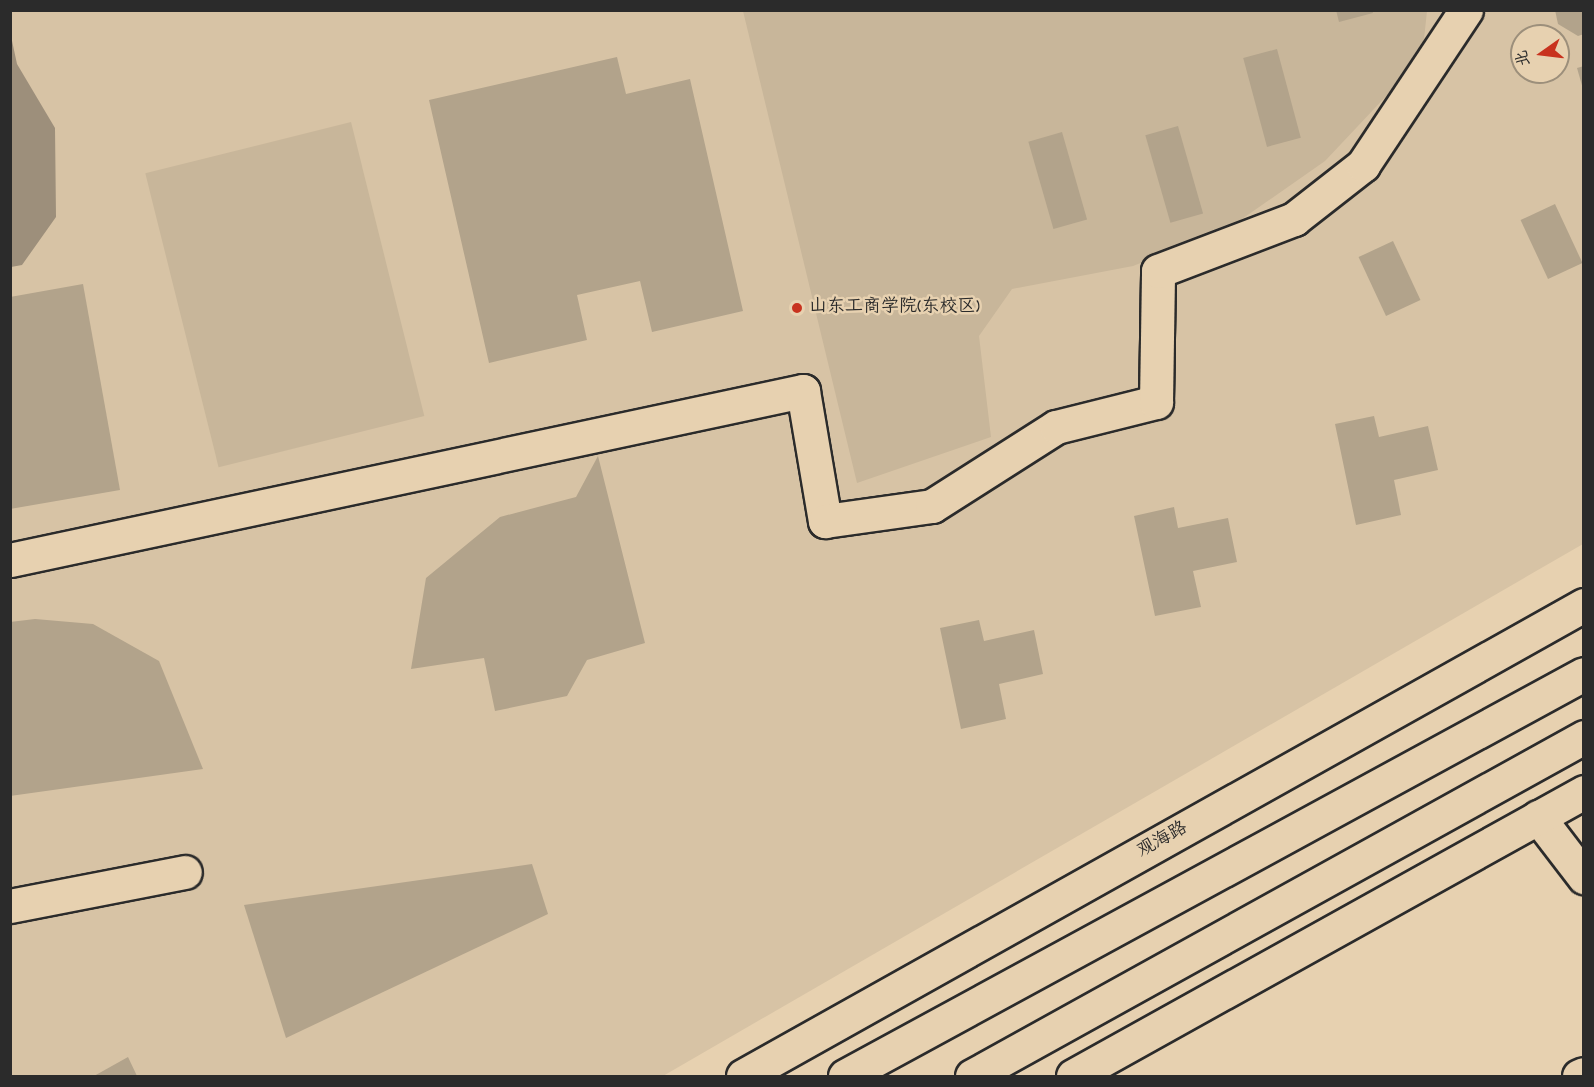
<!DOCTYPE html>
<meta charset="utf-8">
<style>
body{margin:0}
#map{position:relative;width:1594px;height:1087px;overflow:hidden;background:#e7d1b0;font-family:Dekko,"LXGW WenKai TC",sans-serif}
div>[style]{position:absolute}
.built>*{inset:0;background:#d7c3a5}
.green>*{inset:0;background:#c8b69a;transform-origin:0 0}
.water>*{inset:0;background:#9d8f7b}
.building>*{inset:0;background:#b2a38b;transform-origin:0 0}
.roads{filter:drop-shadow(2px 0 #2b2b2b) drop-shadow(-2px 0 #2b2b2b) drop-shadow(0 2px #2b2b2b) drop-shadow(0 -2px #2b2b2b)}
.minor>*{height:33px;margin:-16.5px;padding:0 16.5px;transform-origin:16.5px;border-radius:16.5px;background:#e7d1b0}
.major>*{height:33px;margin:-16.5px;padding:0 16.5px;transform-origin:16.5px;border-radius:16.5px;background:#e7d1b0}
.dots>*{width:16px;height:16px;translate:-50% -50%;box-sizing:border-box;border:3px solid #e7d1b0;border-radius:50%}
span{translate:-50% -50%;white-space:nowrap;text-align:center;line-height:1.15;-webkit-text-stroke:5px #e7d1b0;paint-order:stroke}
.poi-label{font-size:18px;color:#2b2b2b}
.left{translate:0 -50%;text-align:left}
.street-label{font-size:18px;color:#2b2b2b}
.frame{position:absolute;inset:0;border:12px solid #2b2b2b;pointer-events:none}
.north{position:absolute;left:1510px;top:24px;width:60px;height:60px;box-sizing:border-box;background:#e7d1b0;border:2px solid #9c8f7b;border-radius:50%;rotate:256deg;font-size:16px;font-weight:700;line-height:24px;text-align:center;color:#2b2b2b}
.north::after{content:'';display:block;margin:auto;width:21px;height:27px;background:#c8321e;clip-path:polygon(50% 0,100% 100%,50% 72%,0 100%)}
</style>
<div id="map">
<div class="built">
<i style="clip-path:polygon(evenodd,10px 11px,1583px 11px,1583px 544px,663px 1076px,11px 1076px,10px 11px,1522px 36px,1558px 36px,1558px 72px,1522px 72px,1522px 36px)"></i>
</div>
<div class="green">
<i style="clip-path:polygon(743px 11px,1427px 11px,1422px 58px,1325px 161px,1229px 228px,1133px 266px,1012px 289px,979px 336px,991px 437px,857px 483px)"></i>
<i style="left:351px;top:122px;width:303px;height:212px;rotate:76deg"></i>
</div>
<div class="water">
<i style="clip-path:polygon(11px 36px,17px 64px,55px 128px,56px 217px,22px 265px,11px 267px)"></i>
</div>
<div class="building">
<i style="clip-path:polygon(1336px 10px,1372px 10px,1373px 13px,1339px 22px)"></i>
<i style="clip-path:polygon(1555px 10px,1584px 10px,1584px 34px,1578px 36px,1558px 24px)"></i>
<i style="left:1277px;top:49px;width:92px;height:35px;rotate:75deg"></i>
<i style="clip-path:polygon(617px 57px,626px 94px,690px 79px,743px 311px,652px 332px,640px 281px,577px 295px,587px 340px,489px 363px,429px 100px)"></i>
<i style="clip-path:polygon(1584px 66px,1584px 89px,1583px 89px,1577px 68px)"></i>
<i style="left:1178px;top:126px;width:91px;height:34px;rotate:74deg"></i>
<i style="left:1062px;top:132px;width:91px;height:35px;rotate:74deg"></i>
<i style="left:1555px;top:204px;width:65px;height:38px;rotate:65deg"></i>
<i style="left:1393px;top:241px;width:65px;height:38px;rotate:65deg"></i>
<i style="clip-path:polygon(83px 284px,120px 490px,10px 509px,10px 297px)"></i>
<i style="clip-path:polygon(1374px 416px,1379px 437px,1428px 426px,1438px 470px,1394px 480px,1401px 515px,1356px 525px,1335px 424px)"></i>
<i style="clip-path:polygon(598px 456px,645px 643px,587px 660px,567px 696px,495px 711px,484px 658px,411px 669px,426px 578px,500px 517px,576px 497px)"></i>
<i style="clip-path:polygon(1174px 507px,1178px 528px,1228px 518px,1237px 562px,1193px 571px,1201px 607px,1155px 616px,1134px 516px)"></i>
<i style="clip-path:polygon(35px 619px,93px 624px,159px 661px,203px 769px,10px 796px,10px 622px)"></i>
<i style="clip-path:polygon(979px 620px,984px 641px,1034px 630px,1043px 674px,999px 684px,1006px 719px,961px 729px,940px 628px)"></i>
<i style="clip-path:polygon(532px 864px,548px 914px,286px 1038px,244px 905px)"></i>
<i style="clip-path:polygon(128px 1057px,137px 1076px,94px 1076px)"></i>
</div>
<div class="roads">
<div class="minor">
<i style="left:10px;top:560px;width:811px;rotate:-12.03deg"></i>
<i style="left:803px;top:391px;width:132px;rotate:80.4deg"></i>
<i style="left:825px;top:521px;width:108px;rotate:-8deg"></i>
<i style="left:932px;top:506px;width:147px;rotate:-32.5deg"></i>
<i style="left:1056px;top:427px;width:103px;rotate:-14deg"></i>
<i style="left:1156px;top:402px;width:131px;rotate:-89.1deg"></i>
<i style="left:1158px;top:271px;width:146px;rotate:-20.9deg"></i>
<i style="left:1294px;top:219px;width:88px;rotate:-38deg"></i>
<i style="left:1363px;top:165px;width:186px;rotate:-56.4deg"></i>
<i style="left:1538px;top:817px;width:76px;rotate:52.5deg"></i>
<i style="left:10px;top:906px;width:178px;rotate:-11deg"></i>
<i style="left:1579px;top:1076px;width:5px;rotate:-22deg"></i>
</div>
<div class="major">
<i style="left:743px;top:1076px;width:964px;rotate:-29.25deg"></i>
<i style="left:845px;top:1076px;width:841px;rotate:-28.55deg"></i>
<i style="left:972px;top:1076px;width:700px;rotate:-28.98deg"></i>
<i style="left:1073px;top:1076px;width:585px;rotate:-29.06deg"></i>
</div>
</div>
<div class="dots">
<i style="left:797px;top:308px;background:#c8321e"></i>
</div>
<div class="poi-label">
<span class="left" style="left:809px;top:308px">山东工商学院(东校区)</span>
</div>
<div class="street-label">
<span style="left:1163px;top:841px;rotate:-29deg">观海路</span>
</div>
<div class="frame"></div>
<div class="north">北</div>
</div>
